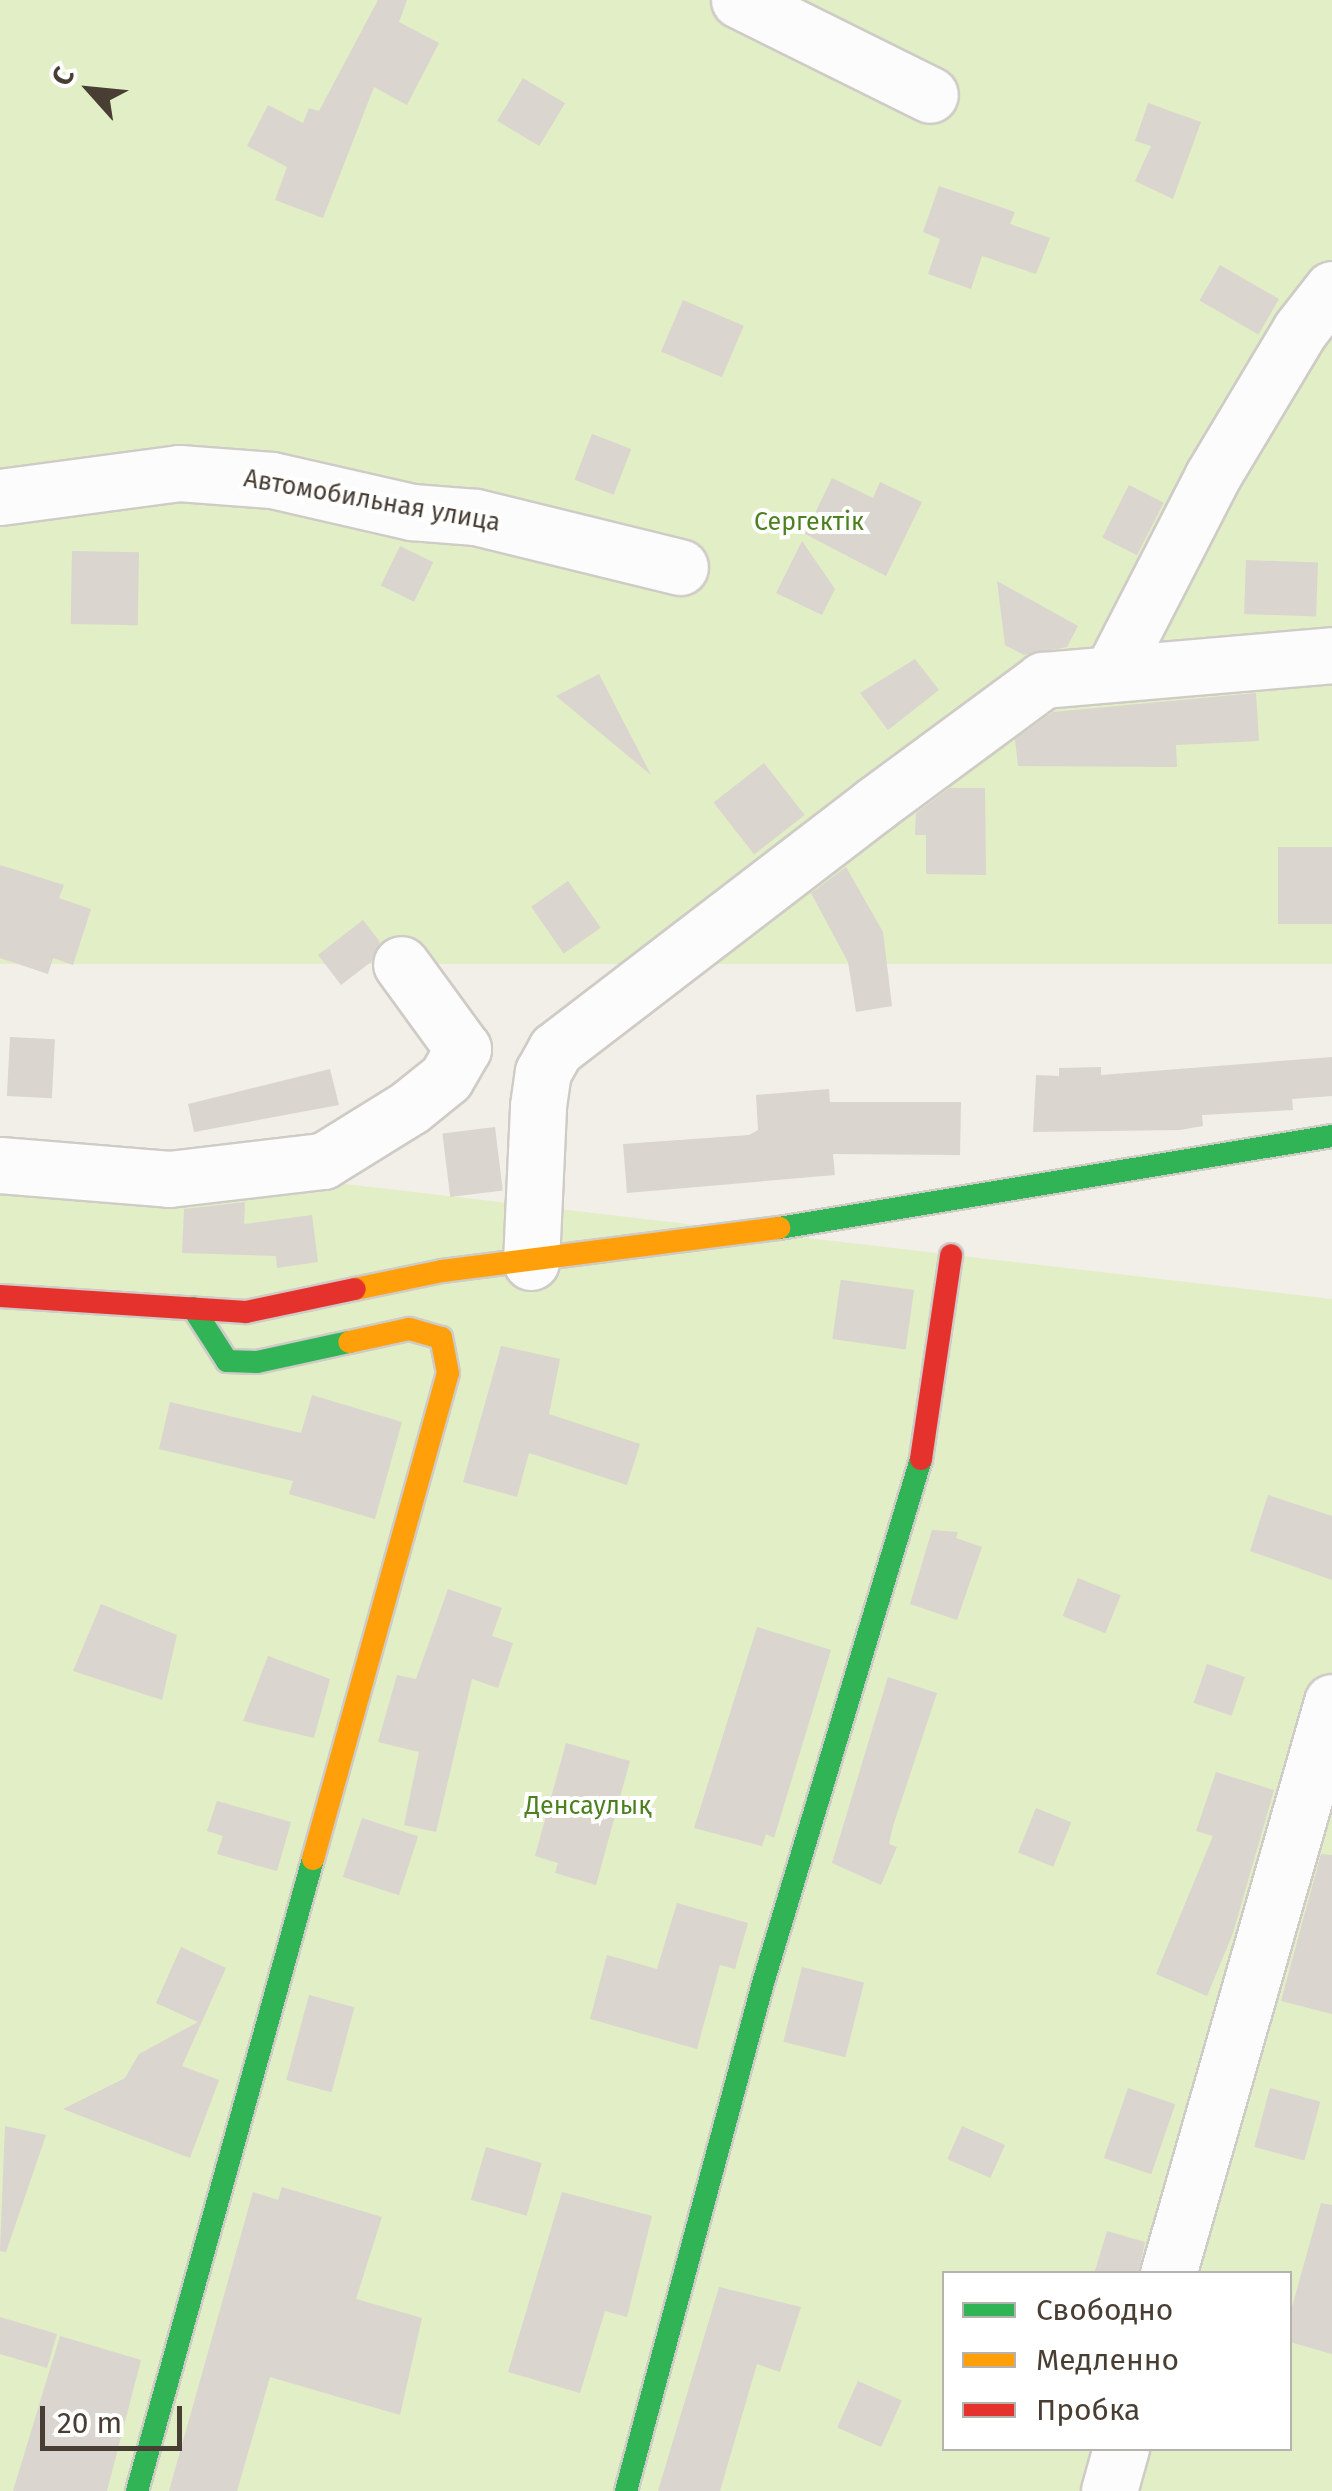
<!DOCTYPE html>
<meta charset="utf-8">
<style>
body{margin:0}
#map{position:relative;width:1332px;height:2491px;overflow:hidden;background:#f2eee8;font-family:"Fira Sans",sans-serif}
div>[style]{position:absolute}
.green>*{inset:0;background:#e2eec5;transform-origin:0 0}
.building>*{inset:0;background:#dad5cf;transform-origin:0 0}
.roads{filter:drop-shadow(2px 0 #cfcbc6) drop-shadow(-2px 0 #cfcbc6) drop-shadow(0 2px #cfcbc6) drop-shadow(0 -2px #cfcbc6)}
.street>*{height:55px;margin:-27.5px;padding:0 27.5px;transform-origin:27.5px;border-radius:27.5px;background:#fdfcfc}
.fast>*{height:22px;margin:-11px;padding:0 11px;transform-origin:11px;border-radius:11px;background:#30b455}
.slow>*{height:22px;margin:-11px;padding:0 11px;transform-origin:11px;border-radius:11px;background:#ff9f0a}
.jam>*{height:22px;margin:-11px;padding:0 11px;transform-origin:11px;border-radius:11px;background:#e5322d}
span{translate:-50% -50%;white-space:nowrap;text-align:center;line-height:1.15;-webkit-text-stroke:8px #fff;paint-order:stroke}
.street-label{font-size:25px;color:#483e34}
.park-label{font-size:25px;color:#4d8120}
.legend{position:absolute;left:942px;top:2271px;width:350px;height:180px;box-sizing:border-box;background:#fff;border:2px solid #b6b2ae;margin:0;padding:12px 18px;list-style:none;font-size:30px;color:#483e34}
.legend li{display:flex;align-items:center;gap:20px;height:50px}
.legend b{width:50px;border:2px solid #b6b2ae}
.north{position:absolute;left:40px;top:40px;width:100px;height:100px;-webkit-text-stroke:8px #fff;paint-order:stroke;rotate:297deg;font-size:28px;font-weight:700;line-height:40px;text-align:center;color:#483e34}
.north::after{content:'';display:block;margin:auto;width:35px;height:45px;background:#483e34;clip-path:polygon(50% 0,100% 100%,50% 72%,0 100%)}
.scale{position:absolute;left:40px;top:2406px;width:142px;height:45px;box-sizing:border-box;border:5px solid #483e34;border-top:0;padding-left:12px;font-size:30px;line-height:35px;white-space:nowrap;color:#483e34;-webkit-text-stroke:8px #fff;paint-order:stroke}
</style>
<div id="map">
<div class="green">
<i style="left:0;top:0;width:1332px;height:964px"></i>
<i style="clip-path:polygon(evenodd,0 1144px,1332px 1299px,1332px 2491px,0 2491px,0 1144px,944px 2274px,1290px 2274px,1290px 2448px,944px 2448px,944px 2274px)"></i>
</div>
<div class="building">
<i style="clip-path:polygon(378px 0,407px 0,399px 22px,439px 43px,407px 105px,374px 87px,323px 218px,275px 200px,287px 167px,247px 146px,268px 105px,303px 123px,309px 108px,319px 111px)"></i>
<i style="left:523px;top:78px;width:49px;height:50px;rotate:31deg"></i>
<i style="clip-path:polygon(1148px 103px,1201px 122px,1173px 199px,1135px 181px,1151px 146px,1135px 141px)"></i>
<i style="clip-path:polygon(939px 186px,1015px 212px,1010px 224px,1050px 238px,1036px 274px,982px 256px,971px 289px,928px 274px,940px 239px,923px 232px)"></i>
<i style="left:1220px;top:265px;width:68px;height:41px;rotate:30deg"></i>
<i style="left:683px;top:300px;width:66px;height:56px;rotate:23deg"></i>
<i style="left:592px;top:434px;width:42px;height:49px;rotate:21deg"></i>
<i style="clip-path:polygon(832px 478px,873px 498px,880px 482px,922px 502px,886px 576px,805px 534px)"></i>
<i style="left:1129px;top:485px;width:39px;height:59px;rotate:27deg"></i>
<i style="clip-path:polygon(802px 541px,835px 589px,822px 615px,776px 593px)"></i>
<i style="left:400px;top:546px;width:37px;height:44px;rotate:26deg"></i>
<i style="left:72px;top:551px;width:67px;height:73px;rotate:1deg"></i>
<i style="left:1246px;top:560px;width:72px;height:54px;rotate:2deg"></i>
<i style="clip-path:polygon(997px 581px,1078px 626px,1067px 647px,1024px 655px,1005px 645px)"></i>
<i style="clip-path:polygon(915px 659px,939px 690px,888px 730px,860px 693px)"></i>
<i style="clip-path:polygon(599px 674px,651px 775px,556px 696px)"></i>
<i style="clip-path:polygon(1256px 693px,1259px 741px,1176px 745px,1177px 767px,1018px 766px,1015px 739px,1053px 712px)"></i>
<i style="left:764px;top:763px;width:66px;height:64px;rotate:52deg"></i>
<i style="clip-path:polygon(950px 788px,985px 788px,986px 875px,926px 874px,926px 835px,915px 835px,916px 813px)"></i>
<i style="left:1332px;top:847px;width:77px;height:54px;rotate:90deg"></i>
<i style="clip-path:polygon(0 865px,64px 885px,59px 898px,91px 909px,73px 965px,53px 958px,48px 974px,0 958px)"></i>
<i style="clip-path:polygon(846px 867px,883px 932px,892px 1006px,856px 1012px,848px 962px,811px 893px)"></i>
<i style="left:568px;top:881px;width:57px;height:45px;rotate:55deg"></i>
<i style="clip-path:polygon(363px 920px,380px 942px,371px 962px,341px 985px,318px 955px)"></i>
<i style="left:10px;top:1037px;width:45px;height:59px;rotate:3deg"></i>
<i style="clip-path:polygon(1332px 1057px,1332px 1096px,1292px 1099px,1293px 1110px,1202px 1115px,1203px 1126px,1180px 1130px,1033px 1132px,1036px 1075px,1059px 1076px,1059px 1068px,1101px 1067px,1101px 1075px)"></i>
<i style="clip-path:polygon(330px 1069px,339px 1105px,194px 1132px,188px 1104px)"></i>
<i style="clip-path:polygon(829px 1089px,830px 1102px,961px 1102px,960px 1155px,833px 1154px,835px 1175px,627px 1193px,623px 1144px,749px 1135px,758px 1130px,756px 1095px)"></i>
<i style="left:495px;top:1127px;width:64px;height:53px;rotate:83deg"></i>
<i style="clip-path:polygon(245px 1202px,244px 1224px,312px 1215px,318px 1262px,277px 1268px,276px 1256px,182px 1253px,184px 1209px)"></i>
<i style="left:914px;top:1290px;width:60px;height:74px;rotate:98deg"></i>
<i style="clip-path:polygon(501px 1346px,560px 1359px,549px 1414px,640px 1444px,627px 1485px,529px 1453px,517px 1497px,463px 1482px)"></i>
<i style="clip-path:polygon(312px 1395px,402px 1422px,375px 1519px,289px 1494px,293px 1481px,159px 1449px,170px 1402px,301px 1433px)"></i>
<i style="clip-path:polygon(1268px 1495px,1332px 1516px,1332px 1580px,1250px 1551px)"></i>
<i style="clip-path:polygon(932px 1530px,958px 1532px,956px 1538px,982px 1547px,957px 1620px,910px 1604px)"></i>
<i style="left:1078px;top:1578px;width:46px;height:41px;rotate:22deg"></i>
<i style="clip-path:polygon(448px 1589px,502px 1608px,492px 1636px,513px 1643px,498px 1688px,472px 1679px,436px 1832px,404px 1825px,419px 1752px,378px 1742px,397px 1675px,416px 1679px)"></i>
<i style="clip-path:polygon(101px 1604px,177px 1635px,162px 1700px,73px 1671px)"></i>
<i style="clip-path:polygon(757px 1627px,831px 1650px,774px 1838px,766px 1834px,762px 1846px,694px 1828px)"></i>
<i style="clip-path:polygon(268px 1656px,330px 1679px,314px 1738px,243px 1721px)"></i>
<i style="left:1207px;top:1664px;width:40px;height:41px;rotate:19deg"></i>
<i style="clip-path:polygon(888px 1677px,937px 1693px,893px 1826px,889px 1844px,897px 1847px,881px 1885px,832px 1863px)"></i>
<i style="clip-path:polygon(566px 1743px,630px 1761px,596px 1885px,555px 1873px,558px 1863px,535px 1856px)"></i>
<i style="clip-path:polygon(1216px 1772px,1274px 1790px,1233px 1933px,1207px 1996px,1156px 1974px,1213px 1836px,1196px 1831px)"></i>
<i style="clip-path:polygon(217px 1801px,291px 1822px,277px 1871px,217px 1854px,223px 1836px,207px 1831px)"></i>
<i style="left:1036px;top:1808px;width:38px;height:48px;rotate:22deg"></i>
<i style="left:362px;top:1818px;width:59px;height:62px;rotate:18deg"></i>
<i style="clip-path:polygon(1321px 1854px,1332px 1855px,1332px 2014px,1281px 2001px)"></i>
<i style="clip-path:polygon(677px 1903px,748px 1923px,735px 1969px,720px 1965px,697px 2049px,590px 2019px,607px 1955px,657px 1969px)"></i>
<i style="clip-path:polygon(181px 1947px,226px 1968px,182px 2066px,219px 2080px,190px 2158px,63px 2109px,125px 2078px,139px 2054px,198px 2022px,156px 2003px)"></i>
<i style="left:802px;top:1967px;width:64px;height:77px;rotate:14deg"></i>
<i style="left:309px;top:1995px;width:47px;height:88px;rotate:15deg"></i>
<i style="left:1128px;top:2088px;width:50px;height:74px;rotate:19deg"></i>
<i style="left:1270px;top:2088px;width:52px;height:61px;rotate:15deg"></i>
<i style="clip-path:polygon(5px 2126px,46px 2135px,6px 2252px,0 2251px)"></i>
<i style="left:962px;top:2126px;width:47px;height:36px;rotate:24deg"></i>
<i style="left:486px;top:2147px;width:58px;height:55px;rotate:16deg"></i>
<i style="clip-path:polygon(282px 2187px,382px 2217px,356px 2299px,422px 2318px,400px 2415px,270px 2377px,237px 2491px,169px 2491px,253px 2192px,278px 2200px)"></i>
<i style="clip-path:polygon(562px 2192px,652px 2216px,627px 2317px,605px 2311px,580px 2393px,508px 2372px)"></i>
<i style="clip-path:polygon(1321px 2203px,1332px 2205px,1332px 2354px,1290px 2342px,1290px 2314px)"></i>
<i style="clip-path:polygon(1107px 2231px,1145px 2242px,1138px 2274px,1094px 2274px)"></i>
<i style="clip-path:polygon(719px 2287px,801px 2307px,780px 2372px,757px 2364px,720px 2491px,658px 2491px)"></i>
<i style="clip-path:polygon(0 2317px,57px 2334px,47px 2368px,0 2354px)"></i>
<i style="clip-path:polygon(60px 2336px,141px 2360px,107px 2491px,13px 2491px)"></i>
<i style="left:858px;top:2381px;width:48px;height:51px;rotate:24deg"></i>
</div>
<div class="roads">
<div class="street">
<i style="left:739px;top:0;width:213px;rotate:26.4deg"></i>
<i style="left:0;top:497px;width:181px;rotate:-7.6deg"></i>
<i style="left:179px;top:473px;width:93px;rotate:4.3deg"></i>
<i style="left:272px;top:480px;width:144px;rotate:12.9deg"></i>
<i style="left:412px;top:512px;width:64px;rotate:4.5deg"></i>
<i style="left:476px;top:517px;width:210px;rotate:13.8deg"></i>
<i style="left:1113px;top:670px;width:217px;rotate:-62.8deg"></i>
<i style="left:1212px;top:477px;width:171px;rotate:-59.1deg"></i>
<i style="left:1300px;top:330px;width:52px;rotate:-52deg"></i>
<i style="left:0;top:1165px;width:170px;rotate:4.7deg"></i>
<i style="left:169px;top:1179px;width:155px;rotate:-6.7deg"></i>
<i style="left:323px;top:1161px;width:102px;rotate:-31.8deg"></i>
<i style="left:410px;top:1107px;width:46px;rotate:-38.9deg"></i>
<i style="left:446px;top:1078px;width:34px;rotate:-60deg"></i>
<i style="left:463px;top:1049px;width:105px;rotate:-126.1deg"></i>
<i style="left:531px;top:1262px;width:156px;rotate:-87.4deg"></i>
<i style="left:538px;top:1106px;width:34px;rotate:-82deg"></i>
<i style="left:543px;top:1072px;width:26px;rotate:-61deg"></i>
<i style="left:556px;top:1049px;width:402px;rotate:-37.5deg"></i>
<i style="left:875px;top:804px;width:209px;rotate:-36.4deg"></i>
<i style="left:1043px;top:680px;width:290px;rotate:-4.9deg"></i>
<i style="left:1168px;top:2274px;width:595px;rotate:-74deg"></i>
<i style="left:1109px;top:2491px;width:45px;rotate:-74.4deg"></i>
</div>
<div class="fast">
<i style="left:779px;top:1228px;width:561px;rotate:-9.45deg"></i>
<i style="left:193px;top:1308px;width:63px;rotate:57.3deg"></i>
<i style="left:227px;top:1361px;width:30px;rotate:2deg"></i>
<i style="left:257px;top:1362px;width:94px;rotate:-12.3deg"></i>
<i style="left:137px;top:2491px;width:656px;rotate:-74.44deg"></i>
<i style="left:626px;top:2491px;width:526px;rotate:-74.91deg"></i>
<i style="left:763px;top:1983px;width:547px;rotate:-73.22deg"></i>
</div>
<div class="slow">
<i style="left:355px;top:1289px;width:89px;rotate:-11.7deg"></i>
<i style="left:442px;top:1271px;width:340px;rotate:-7.3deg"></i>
<i style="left:313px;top:1859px;width:504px;rotate:-74.48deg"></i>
<i style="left:448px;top:1373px;width:36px;rotate:-101deg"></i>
<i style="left:441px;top:1338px;width:33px;rotate:-164deg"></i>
<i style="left:409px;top:1329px;width:61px;rotate:167.8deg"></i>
</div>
<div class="jam">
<i style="left:0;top:1296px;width:247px;rotate:3.7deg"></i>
<i style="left:246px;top:1312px;width:111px;rotate:-11.9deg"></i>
<i style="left:921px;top:1459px;width:206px;rotate:-81.6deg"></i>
</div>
</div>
<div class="street-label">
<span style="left:372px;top:501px;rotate:10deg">Автомобильная улица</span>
</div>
<div class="park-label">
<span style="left:809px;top:522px">Сергектік</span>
<span style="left:588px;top:1806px">Денсаулық</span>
</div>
<ul class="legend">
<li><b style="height:12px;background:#30b455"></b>Свободно</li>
<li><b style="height:12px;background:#ff9f0a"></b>Медленно</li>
<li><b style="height:12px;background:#e5322d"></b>Пробка</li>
</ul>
<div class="north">С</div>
<div class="scale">20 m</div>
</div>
